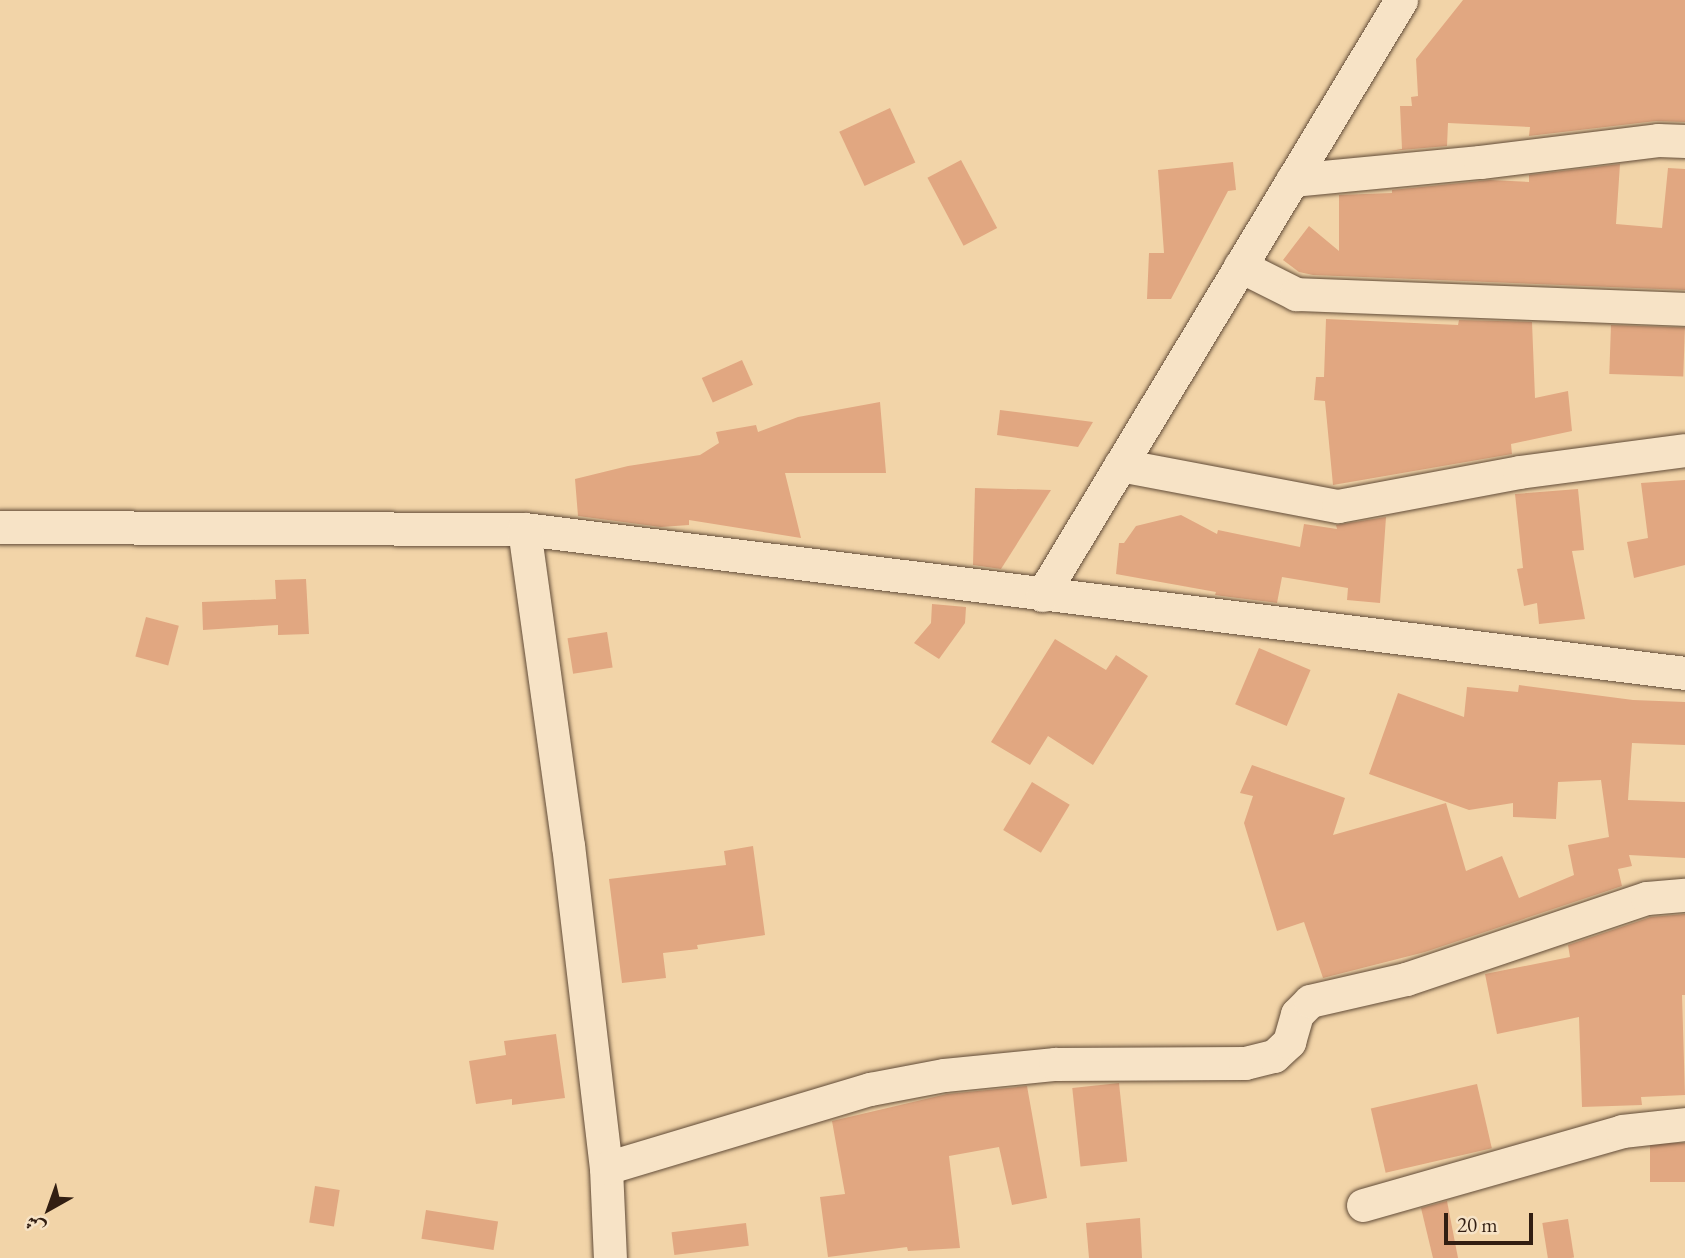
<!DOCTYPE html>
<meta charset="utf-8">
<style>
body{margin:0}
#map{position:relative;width:1685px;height:1258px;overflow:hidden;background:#f2d4a8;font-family:"EB Garamond",Amiri,serif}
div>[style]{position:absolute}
.building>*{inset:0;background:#e1a781;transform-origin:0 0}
.roads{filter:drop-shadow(0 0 2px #624c38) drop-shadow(0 0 2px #624c38)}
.minor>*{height:33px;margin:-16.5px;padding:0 16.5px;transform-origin:16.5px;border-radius:16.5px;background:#f7e3c6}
span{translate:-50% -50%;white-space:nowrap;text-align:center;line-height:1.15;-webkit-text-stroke:6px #f7e3c6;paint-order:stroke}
.north{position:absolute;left:14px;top:1174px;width:70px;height:70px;-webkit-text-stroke:5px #f7e3c6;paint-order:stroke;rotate:220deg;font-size:19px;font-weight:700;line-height:28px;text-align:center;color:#321e12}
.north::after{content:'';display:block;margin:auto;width:24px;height:32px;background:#321e12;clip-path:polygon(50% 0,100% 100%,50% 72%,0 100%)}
.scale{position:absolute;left:1444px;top:1213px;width:89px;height:32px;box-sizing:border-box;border:4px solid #321e12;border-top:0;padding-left:9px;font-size:21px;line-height:24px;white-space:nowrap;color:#321e12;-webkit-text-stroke:5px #f7e3c6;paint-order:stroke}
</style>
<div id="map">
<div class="building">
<div style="clip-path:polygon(1463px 0,1685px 0,1685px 122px,1656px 121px,1529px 136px,1530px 127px,1448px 123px,1447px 146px,1390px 151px,1402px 149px,1400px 106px,1412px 106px,1411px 97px,1418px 96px,1416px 59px)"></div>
<div style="left:890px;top:108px;width:60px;height:56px;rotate:65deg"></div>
<div style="left:961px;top:160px;width:77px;height:38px;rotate:62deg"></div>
<div style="clip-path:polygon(1233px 162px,1236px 190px,1228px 191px,1171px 299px,1147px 299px,1149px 253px,1164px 253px,1158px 170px)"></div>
<div style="clip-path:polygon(1620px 164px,1616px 224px,1662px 228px,1668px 168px,1685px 169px,1685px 290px,1313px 275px,1299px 272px,1283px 260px,1309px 226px,1339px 251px,1339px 195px,1392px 193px,1392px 190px,1490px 180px,1529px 182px,1529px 175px)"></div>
<div style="clip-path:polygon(1326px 319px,1458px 325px,1459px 320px,1532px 322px,1535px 398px,1568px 391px,1572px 431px,1511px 444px,1512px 454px,1333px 485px,1325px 401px,1314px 400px,1316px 377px,1324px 377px)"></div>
<div style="left:1611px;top:325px;width:74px;height:49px;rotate:2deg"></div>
<div style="left:742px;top:360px;width:27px;height:44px;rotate:66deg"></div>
<div style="clip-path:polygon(880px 402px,886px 473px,785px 473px,801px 538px,689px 520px,689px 525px,661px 527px,578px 516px,575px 479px,628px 466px,700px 455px,719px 443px,716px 432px,756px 425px,758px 432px,798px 417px)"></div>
<div style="clip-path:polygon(1000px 410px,1093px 422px,1078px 447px,997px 435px)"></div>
<div style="clip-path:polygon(1685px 480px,1685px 565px,1634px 578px,1627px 542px,1648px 538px,1641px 483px)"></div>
<div style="clip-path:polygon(975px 488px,1051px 490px,1001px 569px,973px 565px)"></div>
<div style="clip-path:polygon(1578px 489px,1584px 550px,1572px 551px,1585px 619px,1539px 624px,1537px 603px,1524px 606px,1517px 569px,1523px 568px,1515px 494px)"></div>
<div style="clip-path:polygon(1181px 515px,1217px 534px,1218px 530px,1300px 547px,1304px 524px,1337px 529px,1336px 525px,1386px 517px,1380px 603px,1347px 600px,1348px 588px,1282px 577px,1277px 603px,1222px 596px,1215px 595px,1216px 592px,1116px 574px,1119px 543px,1124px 543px,1136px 526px)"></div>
<div style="clip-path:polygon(306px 579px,309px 634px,278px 635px,278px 625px,203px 630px,202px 602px,276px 599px,275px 580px)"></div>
<div style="clip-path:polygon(932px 604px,966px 607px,965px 623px,939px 659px,914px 643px,931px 623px)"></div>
<div style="left:146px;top:617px;width:34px;height:41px;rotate:15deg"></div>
<div style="left:607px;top:632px;width:36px;height:40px;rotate:81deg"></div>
<div style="clip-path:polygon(1055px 639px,1106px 670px,1116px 655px,1148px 676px,1093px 765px,1048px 736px,1030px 765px,991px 742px)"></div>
<div style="left:1259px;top:648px;width:56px;height:61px;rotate:23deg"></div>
<div style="clip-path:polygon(1519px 685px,1633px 700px,1685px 702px,1685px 745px,1632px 743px,1628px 800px,1685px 802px,1685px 858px,1629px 855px,1632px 866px,1618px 869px,1622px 886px,1425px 952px,1323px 978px,1304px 922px,1277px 931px,1244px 823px,1253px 796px,1240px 793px,1252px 765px,1345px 798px,1333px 835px,1446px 803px,1466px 871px,1502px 856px,1519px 898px,1574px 875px,1568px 845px,1609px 837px,1601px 780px,1558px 782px,1556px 819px,1513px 817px,1513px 803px,1469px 810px,1369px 774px,1398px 693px,1464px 717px,1467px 687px,1518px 692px)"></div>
<div style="left:1032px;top:782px;width:44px;height:56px;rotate:31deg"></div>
<div style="clip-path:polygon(753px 846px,765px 935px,697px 945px,698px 949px,663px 953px,666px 978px,622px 983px,609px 879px,726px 865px,724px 851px)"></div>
<div style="clip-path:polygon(1685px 914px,1685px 995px,1682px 995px,1685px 1095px,1641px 1097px,1642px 1105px,1582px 1107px,1579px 1017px,1497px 1034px,1485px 974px,1570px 957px,1568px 945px,1651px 917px)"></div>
<div style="clip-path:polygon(556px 1034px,565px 1098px,512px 1105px,512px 1099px,476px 1104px,469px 1061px,506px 1055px,504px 1041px)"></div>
<div style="left:1119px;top:1083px;width:79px;height:47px;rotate:84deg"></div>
<div style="left:1477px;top:1084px;width:66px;height:109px;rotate:77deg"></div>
<div style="clip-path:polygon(1027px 1086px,1047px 1198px,1012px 1205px,999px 1147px,949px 1156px,960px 1248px,908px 1251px,907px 1247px,828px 1257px,820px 1197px,845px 1194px,832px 1121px,947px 1094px)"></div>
<div style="left:1685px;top:1143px;width:39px;height:35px;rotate:90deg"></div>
<div style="left:315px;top:1186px;width:25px;height:37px;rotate:9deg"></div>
<div style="clip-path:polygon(1447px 1201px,1458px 1258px,1433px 1258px,1421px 1208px)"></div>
<div style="left:426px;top:1210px;width:73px;height:29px;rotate:9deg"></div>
<div style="clip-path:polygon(1140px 1218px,1142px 1258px,1089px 1258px,1086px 1223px)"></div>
<div style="left:1568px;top:1219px;width:39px;height:26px;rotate:81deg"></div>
<div style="left:746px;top:1223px;width:23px;height:75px;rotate:83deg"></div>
</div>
<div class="roads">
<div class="minor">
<div style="left:1292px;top:180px;width:189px;rotate:-5.5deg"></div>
<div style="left:1480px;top:162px;width:179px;rotate:-7deg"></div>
<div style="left:1658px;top:140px;width:27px;rotate:2deg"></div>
<div style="left:1240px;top:266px;width:63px;rotate:26.6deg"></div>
<div style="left:1296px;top:294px;width:389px;rotate:2.2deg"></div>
<div style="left:1120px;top:465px;width:222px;rotate:10.7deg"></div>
<div style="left:1338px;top:506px;width:184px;rotate:-10.6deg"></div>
<div style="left:1519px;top:472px;width:167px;rotate:-7.5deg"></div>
<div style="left:0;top:527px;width:524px;rotate:0.22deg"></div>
<div style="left:524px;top:529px;width:1170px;rotate:7.07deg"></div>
<div style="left:524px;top:529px;width:319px;rotate:82.1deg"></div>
<div style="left:568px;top:845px;width:325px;rotate:83.3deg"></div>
<div style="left:606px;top:1168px;width:90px;rotate:87.5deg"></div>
<div style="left:1042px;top:595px;width:695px;rotate:-58.89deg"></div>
<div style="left:606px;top:1168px;width:276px;rotate:-16.7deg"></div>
<div style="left:870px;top:1089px;width:75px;rotate:-10.7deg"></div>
<div style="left:944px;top:1075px;width:112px;rotate:-5.7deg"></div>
<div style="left:1055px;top:1064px;width:190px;rotate:-0.3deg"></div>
<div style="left:1245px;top:1063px;width:30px;rotate:-14deg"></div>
<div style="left:1274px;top:1056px;width:21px;rotate:-43deg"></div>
<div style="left:1289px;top:1042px;width:29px;rotate:-74deg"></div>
<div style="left:1297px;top:1014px;width:18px;rotate:-45deg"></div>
<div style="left:1310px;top:1001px;width:98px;rotate:-12.9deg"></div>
<div style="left:1406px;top:979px;width:254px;rotate:-18.6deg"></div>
<div style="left:1647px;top:898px;width:38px;rotate:-5deg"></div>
<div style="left:1363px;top:1205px;width:269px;rotate:-15.9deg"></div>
<div style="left:1622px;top:1131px;width:63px;rotate:-6.3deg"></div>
</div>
</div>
<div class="north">ش</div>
<div class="scale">20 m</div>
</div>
